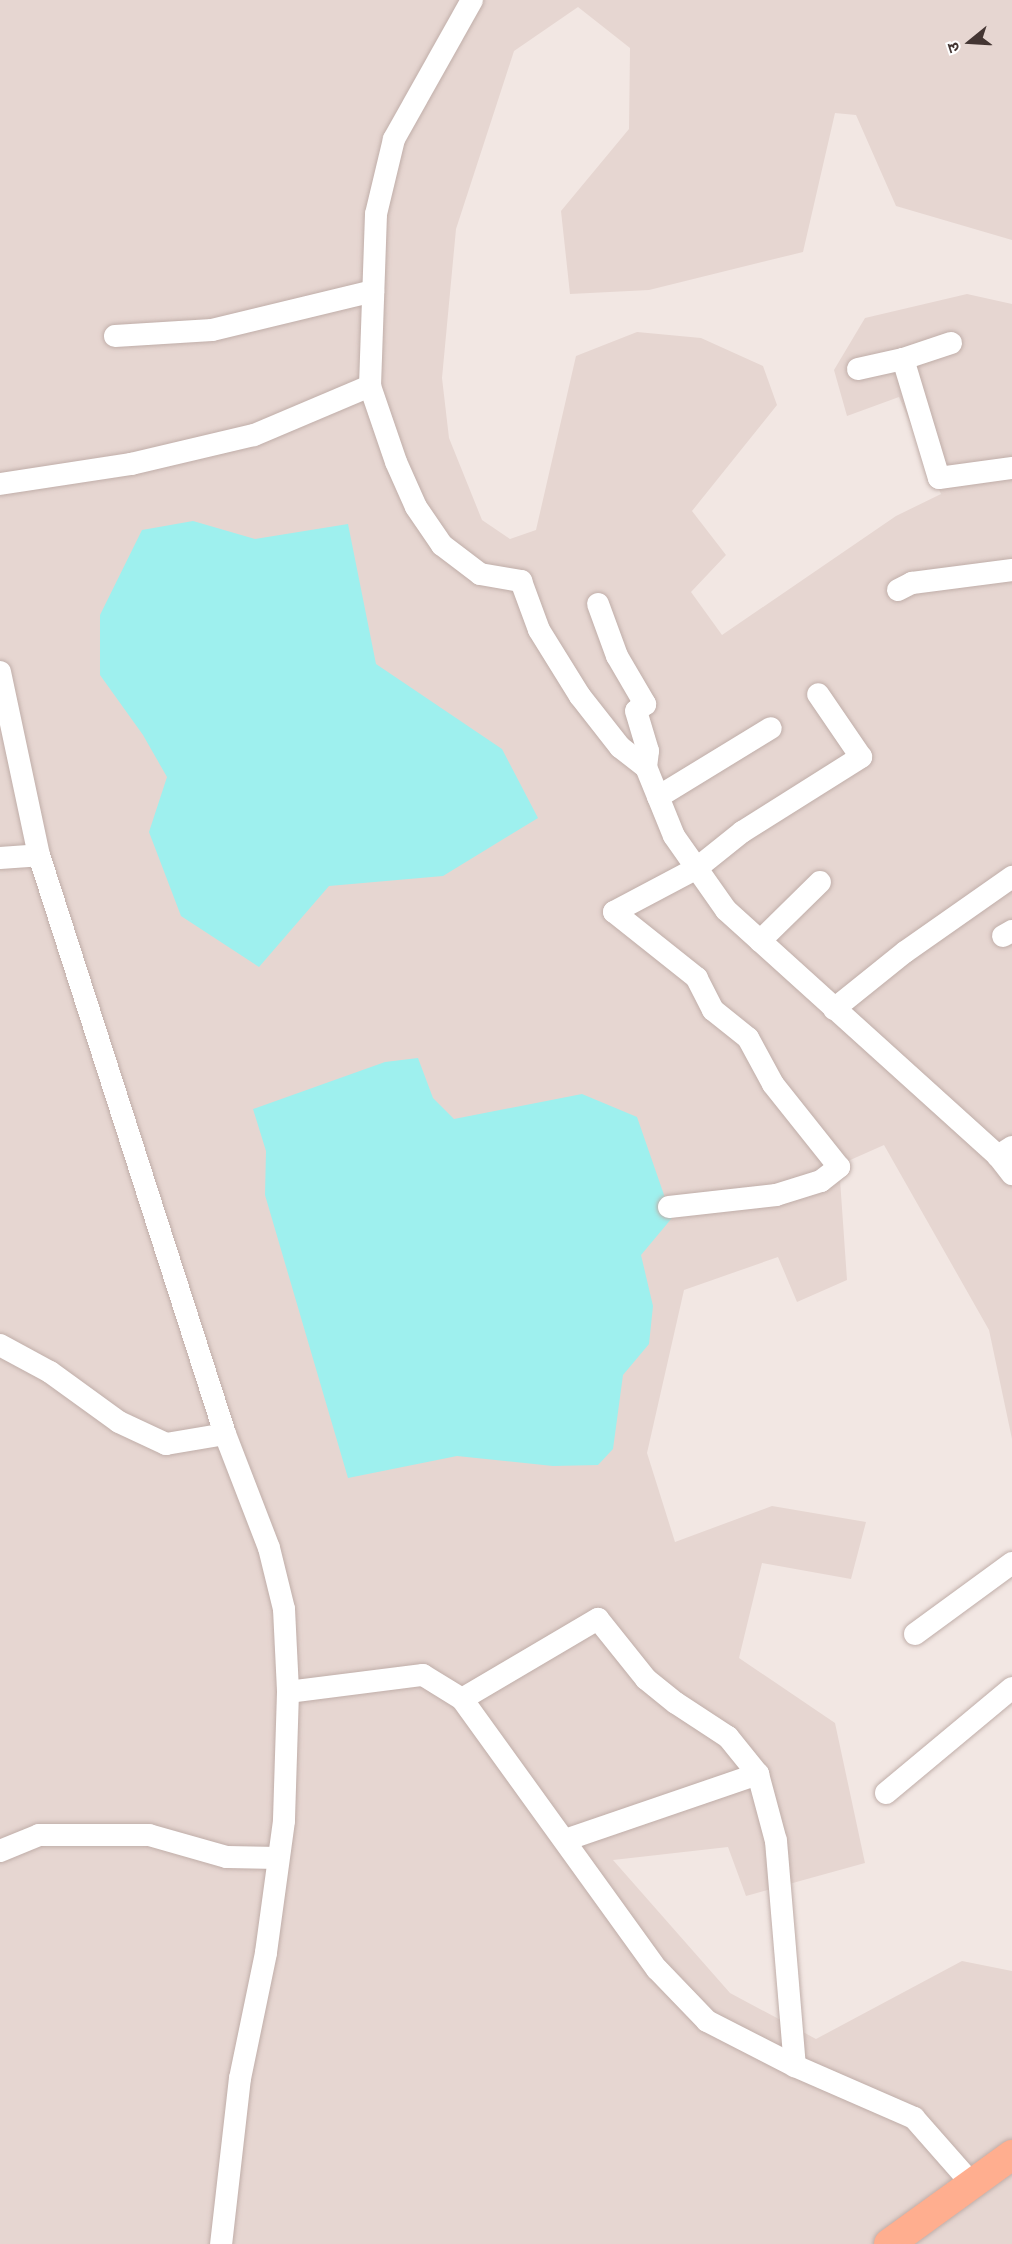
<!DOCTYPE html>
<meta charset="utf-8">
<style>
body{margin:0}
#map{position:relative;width:1012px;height:2244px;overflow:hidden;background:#f2e7e3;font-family:Commissioner,"Noto Sans Devanagari",sans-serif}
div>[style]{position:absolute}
.residential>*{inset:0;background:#e6d6d1}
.water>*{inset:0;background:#9ef0ee}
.roads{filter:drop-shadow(0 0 2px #c0aea9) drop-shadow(0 0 2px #c0aea9)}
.minor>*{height:22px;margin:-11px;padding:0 11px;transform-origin:11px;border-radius:11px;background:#fff}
.major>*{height:30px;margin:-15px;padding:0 15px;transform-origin:15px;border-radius:15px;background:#ffae8f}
span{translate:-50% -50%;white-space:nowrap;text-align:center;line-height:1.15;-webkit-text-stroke:5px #fff;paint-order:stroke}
.north{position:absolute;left:940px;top:12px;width:60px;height:60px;-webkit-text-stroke:4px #fff;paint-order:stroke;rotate:252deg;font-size:16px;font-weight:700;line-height:24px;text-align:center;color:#443633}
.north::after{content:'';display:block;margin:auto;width:21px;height:27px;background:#443633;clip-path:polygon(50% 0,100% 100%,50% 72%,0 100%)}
</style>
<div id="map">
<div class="residential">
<div style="clip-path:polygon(0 0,1012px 0,1012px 240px,896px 206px,856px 115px,835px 113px,803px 252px,649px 290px,570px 294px,561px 211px,629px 129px,630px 48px,578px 7px,514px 51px,456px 229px,442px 378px,449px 438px,482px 520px,510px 539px,536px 530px,576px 356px,637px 332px,701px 338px,763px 366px,777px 405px,692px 511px,726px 555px,691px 592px,722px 635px,896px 516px,941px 494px,899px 397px,847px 416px,834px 370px,865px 318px,967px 294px,1012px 304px,1012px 1439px,989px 1330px,884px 1145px,839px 1165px,847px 1280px,797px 1302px,778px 1257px,684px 1290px,647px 1453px,675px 1542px,772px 1506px,866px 1522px,851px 1579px,762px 1563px,739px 1658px,835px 1723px,865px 1863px,746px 1896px,728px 1847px,613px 1860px,730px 1993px,816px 2039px,962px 1961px,1012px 1971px,1012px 2244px,0 2244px)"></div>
</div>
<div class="water">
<div style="clip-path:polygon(193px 521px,255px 539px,348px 524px,376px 664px,502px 749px,538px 818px,443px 876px,329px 886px,259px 967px,181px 916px,149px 832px,167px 777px,143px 735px,100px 675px,100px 615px,142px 530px)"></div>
<div style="clip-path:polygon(418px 1058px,433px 1098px,454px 1119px,582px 1094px,637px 1117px,672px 1218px,641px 1255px,653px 1306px,649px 1344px,623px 1375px,613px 1449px,598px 1465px,553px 1466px,457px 1456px,348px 1478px,265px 1195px,266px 1151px,253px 1109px,385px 1062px)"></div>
</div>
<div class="roads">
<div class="minor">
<div style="left:115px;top:336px;width:97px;rotate:-3.5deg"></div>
<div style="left:212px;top:330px;width:166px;rotate:-13.6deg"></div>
<div style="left:951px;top:343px;width:51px;rotate:161.6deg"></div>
<div style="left:903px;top:359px;width:124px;rotate:73.2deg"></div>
<div style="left:939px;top:478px;width:74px;rotate:-7.8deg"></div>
<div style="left:858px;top:369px;width:46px;rotate:-12.5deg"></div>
<div style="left:370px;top:386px;width:80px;rotate:71.1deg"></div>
<div style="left:396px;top:462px;width:49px;rotate:66deg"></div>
<div style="left:416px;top:507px;width:46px;rotate:55.6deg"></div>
<div style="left:442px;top:545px;width:48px;rotate:37.3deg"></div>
<div style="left:480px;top:574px;width:42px;rotate:9.7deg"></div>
<div style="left:521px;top:581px;width:52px;rotate:69.8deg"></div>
<div style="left:539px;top:630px;width:78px;rotate:58.2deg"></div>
<div style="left:580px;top:696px;width:65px;rotate:51.9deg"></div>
<div style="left:620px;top:747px;width:33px;rotate:38deg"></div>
<div style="left:646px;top:767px;width:74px;rotate:67.9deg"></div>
<div style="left:674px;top:836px;width:90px;rotate:54.9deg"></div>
<div style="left:726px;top:910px;width:367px;rotate:42.1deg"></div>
<div style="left:0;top:484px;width:133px;rotate:-8.7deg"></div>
<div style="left:131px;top:464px;width:126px;rotate:-13.3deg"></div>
<div style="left:254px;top:435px;width:126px;rotate:-22.9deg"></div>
<div style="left:370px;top:386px;width:172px;rotate:-88deg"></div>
<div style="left:376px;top:214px;width:77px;rotate:-76.5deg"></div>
<div style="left:394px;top:139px;width:159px;rotate:-60.7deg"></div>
<div style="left:898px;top:590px;width:16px;rotate:-27deg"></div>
<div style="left:912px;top:583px;width:101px;rotate:-7.4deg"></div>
<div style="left:598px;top:604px;width:55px;rotate:69.9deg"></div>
<div style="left:617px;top:656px;width:56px;rotate:59.7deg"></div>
<div style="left:645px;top:704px;width:11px;rotate:142deg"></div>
<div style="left:636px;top:711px;width:42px;rotate:73.3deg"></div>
<div style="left:648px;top:751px;width:16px;rotate:97deg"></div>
<div style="left:0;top:672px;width:187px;rotate:78deg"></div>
<div style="left:658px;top:797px;width:132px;rotate:-31.4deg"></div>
<div style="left:0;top:858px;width:39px;rotate:-4deg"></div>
<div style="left:39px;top:855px;width:608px;rotate:72.19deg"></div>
<div style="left:225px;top:1434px;width:122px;rotate:68.9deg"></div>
<div style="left:269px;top:1548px;width:63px;rotate:76.2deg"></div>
<div style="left:284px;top:1609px;width:83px;rotate:87.2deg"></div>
<div style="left:288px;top:1692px;width:129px;rotate:91.8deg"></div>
<div style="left:284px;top:1821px;width:133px;rotate:97.8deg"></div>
<div style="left:266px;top:1953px;width:128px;rotate:101.7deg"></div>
<div style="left:240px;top:2078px;width:167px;rotate:96.5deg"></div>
<div style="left:1003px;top:936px;width:10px;rotate:-29deg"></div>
<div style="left:760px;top:941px;width:84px;rotate:-44.5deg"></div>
<div style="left:834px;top:1009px;width:91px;rotate:-38.8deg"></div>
<div style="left:905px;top:952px;width:131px;rotate:-35deg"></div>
<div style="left:1012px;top:1147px;width:17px;rotate:147deg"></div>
<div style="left:998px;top:1156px;width:23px;rotate:52deg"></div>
<div style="left:669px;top:1207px;width:108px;rotate:-6.4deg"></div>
<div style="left:776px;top:1195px;width:47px;rotate:-17.3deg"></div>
<div style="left:821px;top:1181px;width:23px;rotate:-38deg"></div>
<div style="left:839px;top:1167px;width:106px;rotate:-128.5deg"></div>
<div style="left:773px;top:1084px;width:52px;rotate:-118.5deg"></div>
<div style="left:748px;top:1038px;width:45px;rotate:-141.3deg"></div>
<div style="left:713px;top:1010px;width:36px;rotate:-117deg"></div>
<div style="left:697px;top:978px;width:106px;rotate:-141.5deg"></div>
<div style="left:614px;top:912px;width:94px;rotate:-27.9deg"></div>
<div style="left:697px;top:868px;width:58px;rotate:-38.7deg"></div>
<div style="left:742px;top:832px;width:141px;rotate:-32.2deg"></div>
<div style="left:861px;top:757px;width:76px;rotate:-124.3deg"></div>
<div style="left:0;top:1345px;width:57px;rotate:28.4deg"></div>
<div style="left:50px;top:1372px;width:85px;rotate:35.9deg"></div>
<div style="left:119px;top:1422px;width:52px;rotate:25.1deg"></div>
<div style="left:166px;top:1444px;width:60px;rotate:-9.6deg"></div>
<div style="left:915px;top:1634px;width:120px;rotate:-36.2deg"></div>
<div style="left:288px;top:1692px;width:136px;rotate:-7.2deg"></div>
<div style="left:423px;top:1675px;width:46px;rotate:31.6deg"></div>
<div style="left:462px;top:1699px;width:333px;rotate:54.2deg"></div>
<div style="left:657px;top:1969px;width:72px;rotate:46.1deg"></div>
<div style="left:707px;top:2021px;width:99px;rotate:27.1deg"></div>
<div style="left:795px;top:2066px;width:130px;rotate:23.6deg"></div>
<div style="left:914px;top:2118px;width:88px;rotate:48.7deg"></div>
<div style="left:462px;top:1699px;width:158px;rotate:-30.5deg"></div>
<div style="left:598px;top:1619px;width:77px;rotate:51.3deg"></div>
<div style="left:646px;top:1679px;width:38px;rotate:39deg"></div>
<div style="left:676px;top:1703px;width:62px;rotate:33.2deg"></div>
<div style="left:728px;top:1737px;width:48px;rotate:51deg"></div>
<div style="left:758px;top:1774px;width:69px;rotate:75deg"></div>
<div style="left:776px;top:1841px;width:226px;rotate:85.2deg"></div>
<div style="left:886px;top:1793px;width:164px;rotate:-39.8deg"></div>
<div style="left:565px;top:1840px;width:204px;rotate:-18.9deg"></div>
<div style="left:0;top:1851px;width:42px;rotate:-22.3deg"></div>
<div style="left:39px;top:1835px;width:110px"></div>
<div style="left:149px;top:1835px;width:81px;rotate:15.8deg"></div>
<div style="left:227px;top:1857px;width:51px;rotate:1.1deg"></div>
</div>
<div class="major">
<div style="left:889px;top:2244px;width:152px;rotate:-35.9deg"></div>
</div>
</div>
<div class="north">उ</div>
</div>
